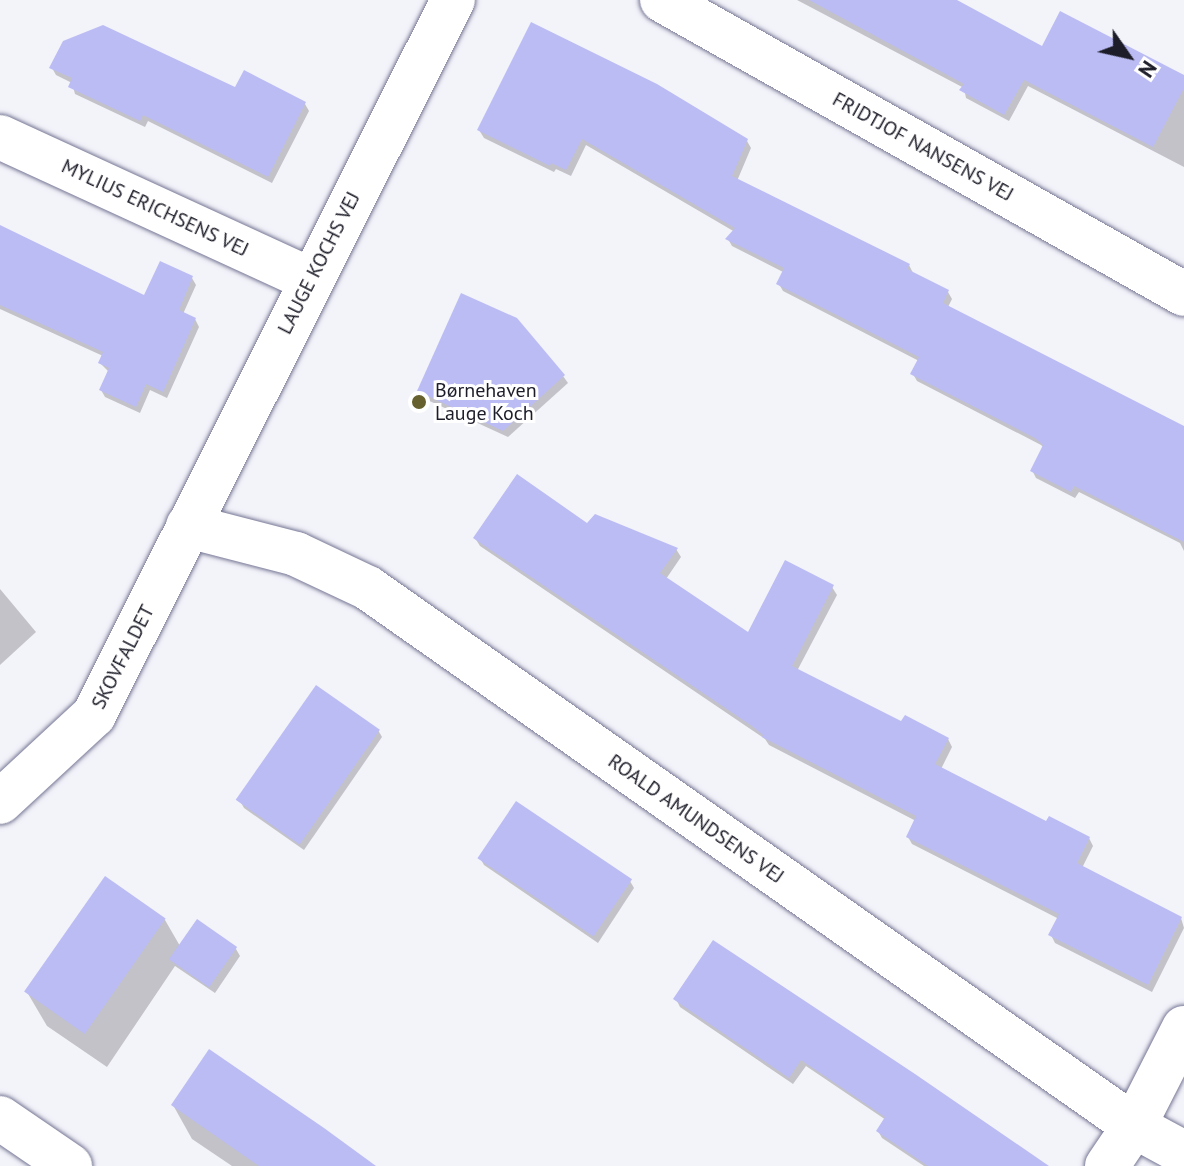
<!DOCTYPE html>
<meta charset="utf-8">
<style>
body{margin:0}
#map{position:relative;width:1184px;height:1166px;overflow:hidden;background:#f3f3fa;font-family:"PT Sans",sans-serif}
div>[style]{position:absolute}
.shadow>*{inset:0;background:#0003}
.building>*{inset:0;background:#bbbcf4;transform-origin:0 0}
.roads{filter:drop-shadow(0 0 2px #757694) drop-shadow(0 0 2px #757694)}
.street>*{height:44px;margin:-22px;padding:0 22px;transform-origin:22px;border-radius:22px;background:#fff}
.dots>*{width:22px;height:22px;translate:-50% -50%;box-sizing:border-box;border:4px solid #fff;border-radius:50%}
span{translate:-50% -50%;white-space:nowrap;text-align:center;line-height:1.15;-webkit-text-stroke:6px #fff;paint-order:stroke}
.street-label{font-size:20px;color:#1d1d29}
.poi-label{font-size:20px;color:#1d1d29}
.left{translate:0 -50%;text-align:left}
.north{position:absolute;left:1088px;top:16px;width:80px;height:80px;-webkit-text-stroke:6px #fff;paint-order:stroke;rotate:124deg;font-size:22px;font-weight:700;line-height:32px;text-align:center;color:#1d1d29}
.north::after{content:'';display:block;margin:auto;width:28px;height:36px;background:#1d1d29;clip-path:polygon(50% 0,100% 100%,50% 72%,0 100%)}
</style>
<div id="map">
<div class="shadow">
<div style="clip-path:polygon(797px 0,953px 0,1042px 49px,1184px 77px,1184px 167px,1028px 86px,1009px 121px,966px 98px,964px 88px)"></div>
<div style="clip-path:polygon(52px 68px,236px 90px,305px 104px,309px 111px,272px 183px,148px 121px,145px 127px,75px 94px,72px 83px,56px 75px)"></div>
<div style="clip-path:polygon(479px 130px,747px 141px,751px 148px,737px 181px,909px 265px,913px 273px,948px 292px,952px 299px,948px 307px,1184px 428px,1184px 551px,1180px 543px,1079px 492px,1075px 498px,1036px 478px,1032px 470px,1044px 448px,1041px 445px,917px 381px,913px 374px,919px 361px,783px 291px,779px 284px,785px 273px,732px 246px,728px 239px,735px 232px,586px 145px,571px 176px,556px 169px,554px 172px,484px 138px)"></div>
<div style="clip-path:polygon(0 228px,145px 297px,192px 278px,196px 285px,183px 314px,195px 319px,199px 327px,167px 398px,150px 390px,140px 413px,105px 397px,101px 390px,109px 372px,100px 363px,103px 356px,0 309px)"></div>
<div style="clip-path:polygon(563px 376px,568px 383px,508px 437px,423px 398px,419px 391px)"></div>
<div style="clip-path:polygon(588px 526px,676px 549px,681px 557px,666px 579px,749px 635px,832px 587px,837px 595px,797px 671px,902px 724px,948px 739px,952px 747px,941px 769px,1047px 824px,1089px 838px,1093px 846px,1082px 868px,1181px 918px,1184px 928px,1152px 992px,1055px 943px,1051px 935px,1059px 919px,912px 844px,908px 837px,916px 821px,769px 745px,765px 739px,480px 546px,475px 538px)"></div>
<div style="clip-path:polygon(0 589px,36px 632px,0 665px)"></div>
<div style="clip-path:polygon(378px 730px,382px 737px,304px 850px,244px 808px,240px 801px)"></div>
<div style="clip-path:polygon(480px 858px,630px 881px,634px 888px,598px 943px,484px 865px)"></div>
<div style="clip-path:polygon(106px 879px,165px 920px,180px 946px,197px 922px,236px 949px,240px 956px,215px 993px,175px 966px,107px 1067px,47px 1026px,27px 992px)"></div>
<div style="clip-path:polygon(676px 999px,1038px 1166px,924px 1166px,882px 1138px,878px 1131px,886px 1120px,806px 1066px,793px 1084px,680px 1007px)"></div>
<div style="clip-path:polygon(173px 1105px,375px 1166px,232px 1166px,192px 1139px)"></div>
</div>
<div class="building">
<div style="clip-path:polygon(809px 0,957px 0,1042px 46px,1060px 11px,1184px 75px,1184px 88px,1153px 147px,1024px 80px,1004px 115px,959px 90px,964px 84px)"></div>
<div style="clip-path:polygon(531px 22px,657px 84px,748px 139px,732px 176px,910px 264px,907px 269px,949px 290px,943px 303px,1184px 426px,1184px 542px,1074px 486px,1071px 492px,1030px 471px,1043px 445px,1035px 438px,910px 374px,919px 357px,776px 284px,784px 268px,725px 239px,735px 228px,582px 139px,566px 170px,551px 163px,550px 166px,477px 130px)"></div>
<div style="clip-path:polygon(103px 25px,235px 87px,244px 70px,306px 102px,268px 177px,143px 115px,140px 121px,68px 87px,72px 78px,49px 68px,63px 41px)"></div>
<div style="clip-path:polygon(0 225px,144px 295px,160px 261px,193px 276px,179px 310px,196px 318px,163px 392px,146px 384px,136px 407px,99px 390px,109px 368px,98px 363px,103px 352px,0 305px)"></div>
<div style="clip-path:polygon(461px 293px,517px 318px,565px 375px,503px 431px,417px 391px)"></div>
<div style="clip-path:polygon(517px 474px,587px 523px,595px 514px,678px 548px,660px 573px,748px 632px,785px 560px,834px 585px,792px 666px,901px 721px,905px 715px,949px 738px,935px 764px,1046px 821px,1049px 816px,1090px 837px,1077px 863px,1182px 917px,1148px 985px,1048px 935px,1059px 914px,906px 837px,916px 816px,762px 737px,763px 735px,752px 726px,473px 538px)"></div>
<div style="left:316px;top:685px;width:78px;height:140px;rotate:35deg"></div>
<div style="left:516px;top:801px;width:140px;height:69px;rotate:34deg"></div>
<div style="left:105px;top:876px;width:74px;height:141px;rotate:35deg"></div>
<div style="left:197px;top:919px;width:49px;height:49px;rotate:35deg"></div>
<div style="clip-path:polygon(713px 940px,915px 1074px,1049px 1166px,928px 1166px,876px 1131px,885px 1117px,801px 1060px,789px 1078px,673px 999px)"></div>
<div style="clip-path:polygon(209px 1049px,324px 1128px,376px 1166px,259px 1166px,171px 1105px)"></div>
</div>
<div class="roads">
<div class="street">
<div style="left:662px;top:0;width:599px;rotate:29.39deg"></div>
<div style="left:0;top:137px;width:342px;rotate:24.7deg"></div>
<div style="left:188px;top:526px;width:112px;rotate:14.5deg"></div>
<div style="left:296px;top:554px;width:80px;rotate:25.3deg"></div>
<div style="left:368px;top:588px;width:936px;rotate:35.08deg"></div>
<div style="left:1134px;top:1126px;width:57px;rotate:28.4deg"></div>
<div style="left:0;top:802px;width:128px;rotate:-42.8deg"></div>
<div style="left:94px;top:715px;width:800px;rotate:-63.34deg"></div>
<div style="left:0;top:1118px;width:85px;rotate:34.4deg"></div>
<div style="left:1107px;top:1166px;width:48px;rotate:-56deg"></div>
<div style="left:1134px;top:1126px;width:110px;rotate:-63deg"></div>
</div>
</div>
<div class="dots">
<div style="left:419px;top:402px;background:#65602d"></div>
</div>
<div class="street-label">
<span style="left:923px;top:147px;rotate:29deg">FRIDTJOF NANSENS VEJ</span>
<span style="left:155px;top:208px;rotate:25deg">MYLIUS ERICHSENS VEJ</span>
<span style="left:319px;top:263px;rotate:-63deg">LAUGE KOCHS VEJ</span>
<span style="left:123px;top:657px;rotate:-63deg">SKOVFALDET</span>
<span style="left:696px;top:819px;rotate:35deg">ROALD AMUNDSENS VEJ</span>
</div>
<div class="poi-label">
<span class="left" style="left:435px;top:402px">Børnehaven<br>Lauge Koch</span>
</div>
<div class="north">N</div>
</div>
